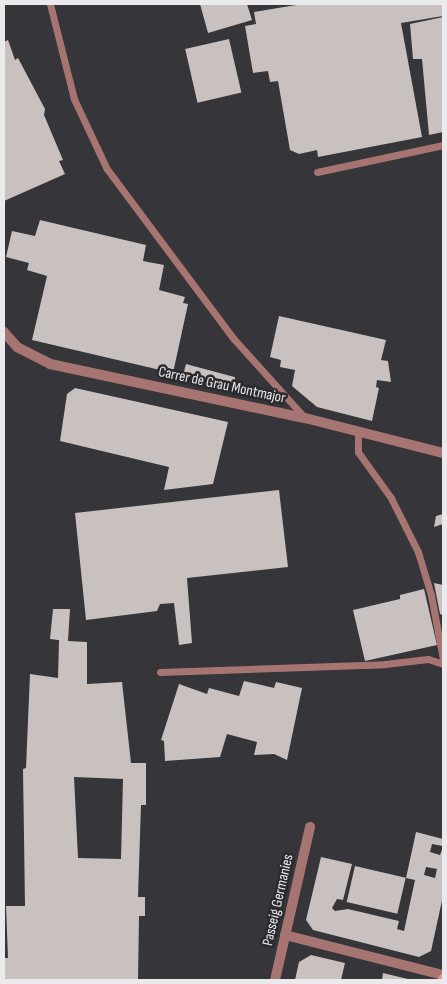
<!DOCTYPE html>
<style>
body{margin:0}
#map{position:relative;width:447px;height:984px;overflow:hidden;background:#35353a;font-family:"Sofia Sans Condensed",sans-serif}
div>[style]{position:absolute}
.building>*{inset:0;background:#c8c1bf;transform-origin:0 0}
.lane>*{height:7px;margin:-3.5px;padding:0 3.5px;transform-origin:3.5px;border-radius:3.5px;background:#a77571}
.street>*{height:10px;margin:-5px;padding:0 5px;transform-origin:5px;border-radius:5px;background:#a77571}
.secondary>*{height:10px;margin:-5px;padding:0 5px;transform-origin:5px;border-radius:5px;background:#e69792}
span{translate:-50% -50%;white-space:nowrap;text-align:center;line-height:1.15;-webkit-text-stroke:5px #2b2b2f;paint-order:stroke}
.street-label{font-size:15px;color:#eaeaed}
.frame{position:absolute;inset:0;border:5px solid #eaeaed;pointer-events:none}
</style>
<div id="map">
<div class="building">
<div style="clip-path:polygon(200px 4px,247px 4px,252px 20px,208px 33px)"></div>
<div style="clip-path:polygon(302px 4px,443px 4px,443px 16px,401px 23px,422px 137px,318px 157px,317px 150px,299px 154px,290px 150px,278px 81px,270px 82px,268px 71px,253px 73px,245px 26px,256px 24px,254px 12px)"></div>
<div style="clip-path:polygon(443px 17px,443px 132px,429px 135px,422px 59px,413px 59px,410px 24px)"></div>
<div style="left:229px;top:39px;width:55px;height:45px;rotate:77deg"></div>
<div style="clip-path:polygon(8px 40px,15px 60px,18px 58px,45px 109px,44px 115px,63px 160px,59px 161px,65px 174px,4px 201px,4px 42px)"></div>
<div style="clip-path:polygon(40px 220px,146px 245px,143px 261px,164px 265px,159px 290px,185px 297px,183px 303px,188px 304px,173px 373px,32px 340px,47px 276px,27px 270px,29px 263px,6px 257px,12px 231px,35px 236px)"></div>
<div style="clip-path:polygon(279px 316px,386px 340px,381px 360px,388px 361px,391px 382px,377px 380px,376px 387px,379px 388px,372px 421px,317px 407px,292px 386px,295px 370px,280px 367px,281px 360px,270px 357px)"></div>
<div style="left:186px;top:364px;width:51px;height:11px;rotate:15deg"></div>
<div style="clip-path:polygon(75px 388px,228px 422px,213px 484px,164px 490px,169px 467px,60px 441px,67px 394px)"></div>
<div style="clip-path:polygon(279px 490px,288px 567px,187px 578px,192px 643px,179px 645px,174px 603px,160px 604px,157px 611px,86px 620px,75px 513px)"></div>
<div style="clip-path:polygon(443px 514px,443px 524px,434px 527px,436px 516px)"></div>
<div style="clip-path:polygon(434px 583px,443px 585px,443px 615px,440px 614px)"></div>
<div style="clip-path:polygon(424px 589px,437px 645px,365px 661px,353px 610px,400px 599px,400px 595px)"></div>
<div style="clip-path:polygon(evenodd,53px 609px,70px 609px,68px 641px,87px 642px,87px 684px,122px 682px,131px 763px,146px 763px,146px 805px,141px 805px,138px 897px,145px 897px,145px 916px,139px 916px,138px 980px,4px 980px,4px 958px,8px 958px,6px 906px,25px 906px,23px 769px,26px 768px,30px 674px,58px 678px,59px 640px,50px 639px,53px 609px,74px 777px,123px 779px,121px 859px,78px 858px,74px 777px)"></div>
<div style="clip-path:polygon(244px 681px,274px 688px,276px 682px,302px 688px,287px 760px,274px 754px,254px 755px,257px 742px,227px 734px,220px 757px,165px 761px,164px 741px,161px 740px,179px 684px,207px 694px,209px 688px,239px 696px)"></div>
<div style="clip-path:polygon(evenodd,416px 832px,443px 839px,443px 846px,432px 844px,430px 852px,440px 855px,443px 847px,443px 896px,431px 951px,419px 957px,313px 930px,306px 920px,321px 857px,352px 864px,343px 900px,337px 899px,332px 908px,335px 911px,348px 909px,399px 921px,397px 929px,404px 931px,415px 880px,406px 878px,416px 832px,426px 867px,437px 869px,435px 878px,424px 875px,426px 867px)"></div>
<div style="left:355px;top:866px;width:52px;height:37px;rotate:13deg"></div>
<div style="clip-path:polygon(311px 955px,345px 963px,341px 980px,295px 980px,299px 962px)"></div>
<div style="clip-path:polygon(383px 973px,412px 980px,382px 980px)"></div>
</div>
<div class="lane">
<div style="left:50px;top:4px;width:98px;rotate:75.8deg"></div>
<div style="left:74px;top:99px;width:77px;rotate:64.8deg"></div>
<div style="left:107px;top:169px;width:211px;rotate:53.3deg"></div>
<div style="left:233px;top:338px;width:108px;rotate:48deg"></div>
<div style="left:317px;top:172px;width:129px;rotate:-12.1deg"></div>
<div style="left:358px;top:431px;width:21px;rotate:90deg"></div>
<div style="left:358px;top:452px;width:57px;rotate:54.3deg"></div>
<div style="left:391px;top:498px;width:60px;rotate:63.4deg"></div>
<div style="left:418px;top:552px;width:45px;rotate:73.2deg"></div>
<div style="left:431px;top:595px;width:65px;rotate:79.4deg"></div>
<div style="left:160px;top:672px;width:225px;rotate:-2deg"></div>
<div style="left:385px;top:664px;width:43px;rotate:-6.6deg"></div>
<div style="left:428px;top:659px;width:16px;rotate:18deg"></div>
</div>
<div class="street">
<div style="left:4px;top:332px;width:20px;rotate:49deg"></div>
<div style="left:17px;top:347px;width:37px;rotate:27deg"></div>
<div style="left:50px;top:364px;width:261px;rotate:12deg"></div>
<div style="left:305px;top:418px;width:142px;rotate:14.2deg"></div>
<div style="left:285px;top:935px;width:163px;rotate:14.2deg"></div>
<div style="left:275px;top:980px;width:157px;rotate:-77.1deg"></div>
</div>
<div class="secondary">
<div style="left:443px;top:980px;width:1px;rotate:-90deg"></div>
</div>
<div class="street-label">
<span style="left:222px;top:385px;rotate:12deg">Carrer de Grau Montmajor</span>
<span style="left:278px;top:900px;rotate:-77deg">Passeig Germanies</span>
</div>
<div class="frame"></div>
</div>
